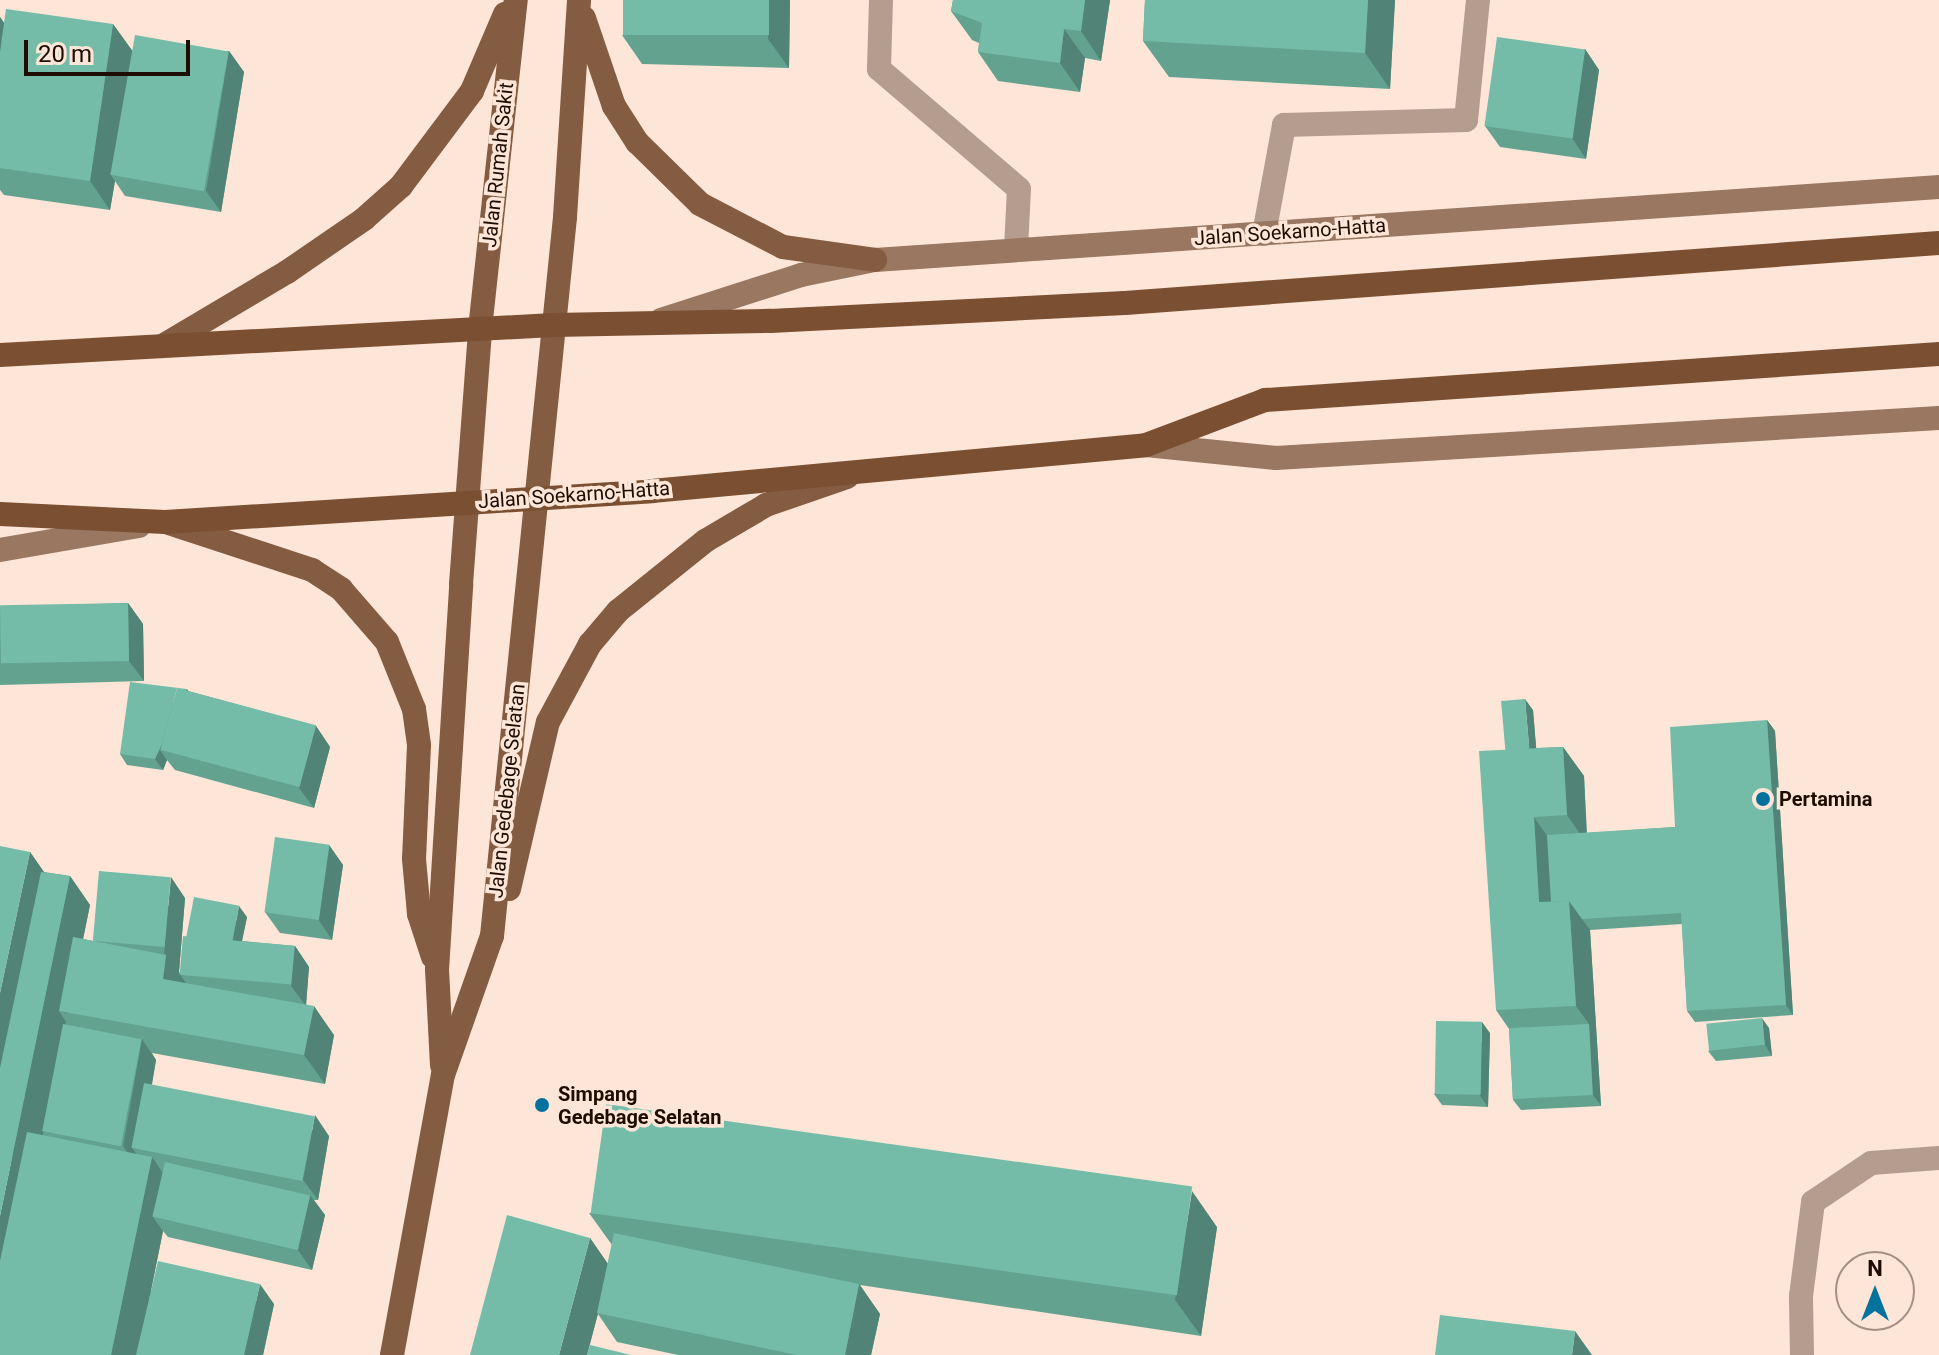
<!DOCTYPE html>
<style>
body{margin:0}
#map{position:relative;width:1939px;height:1355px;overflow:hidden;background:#fde6d8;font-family:Roboto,sans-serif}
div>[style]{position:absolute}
.service>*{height:24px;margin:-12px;padding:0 12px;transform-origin:12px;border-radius:12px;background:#b49d8e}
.secondary>*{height:24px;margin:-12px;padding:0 12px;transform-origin:12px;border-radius:12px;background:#997761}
.primary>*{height:24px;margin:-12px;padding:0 12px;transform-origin:12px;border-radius:12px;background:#845c41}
.trunk>*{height:24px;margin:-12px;padding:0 12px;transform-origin:12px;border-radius:12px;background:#7b5032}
.wall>*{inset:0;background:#64a290}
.shaded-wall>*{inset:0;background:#518476}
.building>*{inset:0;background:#74bca8;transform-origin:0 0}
.dots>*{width:22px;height:22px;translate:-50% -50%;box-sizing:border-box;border:4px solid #fde6d8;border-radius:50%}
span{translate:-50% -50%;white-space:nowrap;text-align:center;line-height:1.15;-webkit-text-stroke:7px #fde6d8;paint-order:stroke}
.street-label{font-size:20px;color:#1e0c02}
.poi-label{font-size:20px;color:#1e0c02;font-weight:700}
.left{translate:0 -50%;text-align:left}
.north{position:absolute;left:1835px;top:1251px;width:80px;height:80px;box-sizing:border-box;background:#fde6d8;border:2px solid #a48f82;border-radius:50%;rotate:0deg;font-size:22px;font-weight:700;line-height:32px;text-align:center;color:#1e0c02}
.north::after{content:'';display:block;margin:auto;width:28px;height:36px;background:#05729e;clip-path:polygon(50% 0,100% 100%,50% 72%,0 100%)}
.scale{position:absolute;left:24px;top:40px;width:166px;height:36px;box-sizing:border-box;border:4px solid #1e0c02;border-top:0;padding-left:10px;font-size:24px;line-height:28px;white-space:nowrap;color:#1e0c02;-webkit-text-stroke:6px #fde6d8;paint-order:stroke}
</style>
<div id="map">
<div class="service">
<div style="left:881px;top:0;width:69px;rotate:91.7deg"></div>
<div style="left:879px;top:69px;width:184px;rotate:40.6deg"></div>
<div style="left:1019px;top:189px;width:60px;rotate:92.9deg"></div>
<div style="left:1264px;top:234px;width:111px;rotate:-79.6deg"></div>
<div style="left:1284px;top:125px;width:182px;rotate:-1.6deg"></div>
<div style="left:1466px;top:120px;width:121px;rotate:-84.3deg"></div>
<div style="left:1802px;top:1355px;width:59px;rotate:-91deg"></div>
<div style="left:1801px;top:1296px;width:95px;rotate:-82.7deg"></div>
<div style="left:1813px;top:1202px;width:70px;rotate:-33.9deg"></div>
<div style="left:1871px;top:1163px;width:68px;rotate:-4.2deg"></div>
</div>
<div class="secondary">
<div style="left:661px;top:320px;width:147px;rotate:-17.8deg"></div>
<div style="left:801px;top:275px;width:76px;rotate:-11.5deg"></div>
<div style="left:875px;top:260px;width:1067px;rotate:-3.92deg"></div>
<div style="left:1146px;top:445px;width:131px;rotate:5.7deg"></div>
<div style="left:1276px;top:458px;width:664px;rotate:-3.45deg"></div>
<div style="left:0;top:550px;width:141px;rotate:-9.8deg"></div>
</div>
<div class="primary">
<div style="left:584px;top:18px;width:93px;rotate:71.2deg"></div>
<div style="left:614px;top:106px;width:43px;rotate:57.4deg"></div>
<div style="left:637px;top:142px;width:88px;rotate:44.5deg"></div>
<div style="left:700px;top:204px;width:93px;rotate:27.4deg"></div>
<div style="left:783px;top:247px;width:93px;rotate:8deg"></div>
<div style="left:164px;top:345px;width:143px;rotate:-30.7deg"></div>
<div style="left:287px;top:272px;width:93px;rotate:-34.5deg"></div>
<div style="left:364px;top:219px;width:50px;rotate:-41.7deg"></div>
<div style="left:401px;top:186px;width:119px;rotate:-53.2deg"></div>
<div style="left:472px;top:91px;width:84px;rotate:-66.8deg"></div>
<div style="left:169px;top:523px;width:151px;rotate:18.2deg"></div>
<div style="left:312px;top:570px;width:35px;rotate:33deg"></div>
<div style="left:341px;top:589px;width:70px;rotate:49deg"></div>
<div style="left:387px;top:642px;width:72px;rotate:68.1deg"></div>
<div style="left:414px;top:709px;width:36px;rotate:82deg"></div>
<div style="left:419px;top:745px;width:114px;rotate:92.5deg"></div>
<div style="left:414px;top:859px;width:55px;rotate:84.8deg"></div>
<div style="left:419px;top:914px;width:45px;rotate:72deg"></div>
<div style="left:509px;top:889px;width:171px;rotate:-76.9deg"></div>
<div style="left:548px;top:722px;width:89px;rotate:-61.7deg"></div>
<div style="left:590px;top:644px;width:43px;rotate:-49.7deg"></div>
<div style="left:618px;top:611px;width:112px;rotate:-38.8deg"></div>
<div style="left:705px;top:541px;width:71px;rotate:-30.5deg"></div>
<div style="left:766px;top:505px;width:86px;rotate:-19.1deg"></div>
<div style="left:442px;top:1065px;width:95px;rotate:-93deg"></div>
<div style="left:437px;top:970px;width:387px;rotate:-86.4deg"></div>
<div style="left:461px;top:584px;width:256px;rotate:-85.7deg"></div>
<div style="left:480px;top:329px;width:331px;rotate:-83.8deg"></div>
<div style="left:392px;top:1355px;width:285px;rotate:-79.7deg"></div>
<div style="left:443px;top:1075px;width:147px;rotate:-70.6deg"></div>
<div style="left:492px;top:936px;width:723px;rotate:-84.2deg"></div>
<div style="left:565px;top:217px;width:217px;rotate:-86.3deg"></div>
</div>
<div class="trunk">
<div style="left:0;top:355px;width:554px;rotate:-3.11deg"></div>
<div style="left:553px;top:325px;width:217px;rotate:-1.1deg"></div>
<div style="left:770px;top:321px;width:355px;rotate:-2.9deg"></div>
<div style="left:1125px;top:303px;width:816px;rotate:-4.22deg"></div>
<div style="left:0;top:514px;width:165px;rotate:2.8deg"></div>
<div style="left:165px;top:522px;width:488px;rotate:-3.6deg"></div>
<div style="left:652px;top:491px;width:496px;rotate:-5.3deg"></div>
<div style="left:1146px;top:445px;width:127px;rotate:-20.7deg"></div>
<div style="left:1265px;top:400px;width:676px;rotate:-3.9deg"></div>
</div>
<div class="wall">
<div style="clip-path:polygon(790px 0,789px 68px,642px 64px,622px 35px)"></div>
<div style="clip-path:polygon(953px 0,1110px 0,1101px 61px,1085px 58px,1080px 92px,998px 81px,978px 52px,979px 43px,972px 40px,951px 11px)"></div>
<div style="clip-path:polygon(1145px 0,1395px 0,1390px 89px,1169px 77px,1143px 41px)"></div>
<div style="clip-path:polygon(0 17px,4px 23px,113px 24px,132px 51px,229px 51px,244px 72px,221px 212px,125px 196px,115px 181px,110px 210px,4px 195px,0 190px)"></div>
<div style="clip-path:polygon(1585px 49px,1599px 70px,1586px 159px,1500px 147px,1485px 126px)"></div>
<div style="clip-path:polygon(128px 603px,143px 624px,144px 681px,0 685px,0 607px)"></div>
<div style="clip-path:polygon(187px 689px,188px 691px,316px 726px,330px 747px,314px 808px,175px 770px,167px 760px,163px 770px,127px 765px,120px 754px)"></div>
<div style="clip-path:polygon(1533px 710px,1536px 748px,1563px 747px,1584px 776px,1587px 833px,1675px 827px,1767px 720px,1775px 731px,1793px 1015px,1695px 1022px,1687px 1011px,1682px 924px,1590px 930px,1601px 1106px,1521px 1110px,1513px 1100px,1509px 1029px,1496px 1010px)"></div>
<div style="clip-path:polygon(329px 845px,343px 865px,332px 940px,280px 933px,265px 912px)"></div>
<div style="clip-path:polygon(30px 852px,44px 872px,70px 876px,90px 905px,83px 939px,93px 941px,185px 898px,179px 972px,180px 974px,187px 936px,247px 917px,242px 941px,295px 946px,309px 967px,306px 1004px,334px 1035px,325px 1084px,152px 1053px,156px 1060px,152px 1085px,329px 1136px,318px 1200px,314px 1200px,325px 1215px,312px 1270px,168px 1237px,163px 1231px,151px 1290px,274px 1304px,263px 1355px,0 1355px)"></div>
<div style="clip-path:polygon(1769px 1028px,1772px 1056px,1716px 1061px,1708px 1051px)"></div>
<div style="clip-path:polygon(1490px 1033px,1488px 1107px,1442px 1105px,1434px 1094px)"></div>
<div style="clip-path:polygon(589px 1213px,1217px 1227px,1201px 1336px,860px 1285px,880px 1314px,871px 1355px,678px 1355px,617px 1342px,598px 1314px,587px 1355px,590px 1238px,608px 1264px,612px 1245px)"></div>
</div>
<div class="shaded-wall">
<div style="clip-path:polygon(769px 0,790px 0,789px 68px,768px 39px)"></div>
<div style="clip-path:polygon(1085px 0,1110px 0,1101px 61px,1081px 31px)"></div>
<div style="clip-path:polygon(1368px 0,1395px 0,1390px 89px,1365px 53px)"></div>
<div style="clip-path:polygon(0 17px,13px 36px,0 168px)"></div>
<div style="clip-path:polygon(113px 24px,134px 53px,111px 175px,115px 181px,110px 210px,90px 181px)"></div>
<div style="clip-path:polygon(1064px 29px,1085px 58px,1080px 92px,1060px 63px)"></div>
<div style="clip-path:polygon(1585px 49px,1599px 70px,1586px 159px,1572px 138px)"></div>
<div style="clip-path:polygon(229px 51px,244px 72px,221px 212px,206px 191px)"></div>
<div style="clip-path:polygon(128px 603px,143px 624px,144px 681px,129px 661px)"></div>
<div style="clip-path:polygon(187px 689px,194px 700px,160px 750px,167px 760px,163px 770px,155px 759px)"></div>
<div style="clip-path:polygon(1525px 699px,1533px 710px,1538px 769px,1530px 758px)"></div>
<div style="clip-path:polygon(1767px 720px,1775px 731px,1793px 1015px,1786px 1005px)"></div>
<div style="clip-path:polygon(316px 726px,330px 747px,314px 808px,299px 788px)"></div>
<div style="clip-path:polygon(1563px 747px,1584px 776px,1587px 844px,1567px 815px)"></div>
<div style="clip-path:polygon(1534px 817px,1554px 846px,1559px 920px,1539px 902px)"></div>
<div style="clip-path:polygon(329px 845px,343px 865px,332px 940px,318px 919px)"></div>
<div style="clip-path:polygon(30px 852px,55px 888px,0 1149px,0 993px)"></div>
<div style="clip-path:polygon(70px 876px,90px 905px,68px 1013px,59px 1011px,66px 1022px,0 1345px,0 1216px)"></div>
<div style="clip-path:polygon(171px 877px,185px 898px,179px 972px,187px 985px,163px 979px,166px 956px,164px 953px)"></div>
<div style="clip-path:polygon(1569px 901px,1590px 930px,1601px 1106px,1593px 1095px,1589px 1024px,1576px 1006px)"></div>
<div style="clip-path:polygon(239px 906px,247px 917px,239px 955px,232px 944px)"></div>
<div style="clip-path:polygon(295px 946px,309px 967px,306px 1006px,291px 986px)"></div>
<div style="clip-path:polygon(314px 1006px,334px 1035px,325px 1084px,304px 1055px)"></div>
<div style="clip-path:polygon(1762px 1018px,1769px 1028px,1772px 1056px,1765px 1045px)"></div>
<div style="clip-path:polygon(1482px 1022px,1490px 1033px,1488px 1107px,1480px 1096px)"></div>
<div style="clip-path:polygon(142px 1039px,156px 1060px,140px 1149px,132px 1148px,139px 1157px,137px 1166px,123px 1146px)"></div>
<div style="clip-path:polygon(315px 1115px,329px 1136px,318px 1200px,303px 1180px)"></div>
<div style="clip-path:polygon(152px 1157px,172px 1187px,153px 1217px,163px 1231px,138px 1355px,111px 1355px)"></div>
<div style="clip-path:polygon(1192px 1191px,1217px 1227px,1201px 1336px,1175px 1300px)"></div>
<div style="clip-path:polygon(310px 1195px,325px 1215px,312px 1270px,298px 1250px)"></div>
<div style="clip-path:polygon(590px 1238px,610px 1267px,587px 1355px,559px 1355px)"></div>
<div style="clip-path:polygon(260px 1284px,274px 1304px,263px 1355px,244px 1355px)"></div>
<div style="clip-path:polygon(859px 1284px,880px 1314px,871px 1355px,845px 1355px)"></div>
<div style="clip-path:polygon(1575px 1331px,1592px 1355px,1572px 1355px)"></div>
</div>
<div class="building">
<div style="left:623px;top:0;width:146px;height:35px"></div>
<div style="clip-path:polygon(953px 0,1085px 0,1081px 31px,1064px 29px,1060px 63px,978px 52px,982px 23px,951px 11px)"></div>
<div style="clip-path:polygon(1145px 0,1368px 0,1365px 53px,1143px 41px)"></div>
<div style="clip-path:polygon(6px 9px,113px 24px,90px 181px,0 168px,0 52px)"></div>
<div style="left:135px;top:35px;width:95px;height:142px;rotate:10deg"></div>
<div style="left:1497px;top:37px;width:89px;height:90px;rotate:8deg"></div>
<div style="left:128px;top:603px;width:58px;height:128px;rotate:89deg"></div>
<div style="clip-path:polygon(130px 682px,187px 689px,186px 691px,177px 688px,162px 744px,155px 759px,120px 754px)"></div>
<div style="left:177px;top:688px;width:144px;height:64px;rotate:15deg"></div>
<div style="left:1525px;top:699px;width:50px;height:24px;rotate:85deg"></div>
<div style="clip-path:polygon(1767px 720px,1786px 1005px,1687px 1011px,1681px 913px,1582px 919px,1569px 901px,1551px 902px,1547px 835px,1675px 827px,1670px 727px)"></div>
<div style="clip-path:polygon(1563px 747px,1567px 815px,1534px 817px,1539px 902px,1569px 901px,1576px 1006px,1496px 1010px,1479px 751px)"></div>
<div style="left:275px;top:837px;width:55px;height:76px;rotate:8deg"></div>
<div style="clip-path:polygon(0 846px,30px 852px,0 993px)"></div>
<div style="left:99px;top:871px;width:72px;height:70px;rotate:5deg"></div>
<div style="clip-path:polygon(41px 872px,70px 876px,0 1216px,0 1068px)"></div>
<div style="left:194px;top:897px;width:46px;height:40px;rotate:11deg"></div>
<div style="left:183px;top:936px;width:112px;height:39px;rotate:5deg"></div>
<div style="clip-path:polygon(73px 937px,166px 955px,163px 979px,314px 1006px,304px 1055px,59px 1011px)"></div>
<div style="left:1762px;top:1018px;width:27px;height:56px;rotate:84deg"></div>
<div style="left:1436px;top:1021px;width:46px;height:73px;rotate:1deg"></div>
<div style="left:63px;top:1024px;width:80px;height:109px;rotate:11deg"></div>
<div style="left:1589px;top:1024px;width:71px;height:80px;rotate:87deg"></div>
<div style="left:144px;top:1083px;width:174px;height:66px;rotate:11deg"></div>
<div style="left:606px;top:1104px;width:592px;height:110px;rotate:8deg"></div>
<div style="clip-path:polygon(27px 1132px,152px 1157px,111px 1355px,0 1355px,0 1261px)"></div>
<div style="left:165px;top:1162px;width:149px;height:56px;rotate:13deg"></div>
<div style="clip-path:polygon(507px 1215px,590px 1238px,559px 1355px,470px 1355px)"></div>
<div style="clip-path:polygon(614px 1233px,859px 1284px,845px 1355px,797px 1355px,597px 1313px)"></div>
<div style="clip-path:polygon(158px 1261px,260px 1284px,244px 1355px,136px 1355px)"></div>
<div style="clip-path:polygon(1440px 1315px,1575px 1331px,1572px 1355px,1435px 1355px)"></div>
<div style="clip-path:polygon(590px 1345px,631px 1355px,587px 1355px)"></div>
</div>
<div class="dots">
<div style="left:1763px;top:799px;background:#05729e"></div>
<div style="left:542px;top:1105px;background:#05729e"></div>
</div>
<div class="street-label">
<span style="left:498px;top:165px;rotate:-84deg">Jalan Rumah Sakit</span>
<span style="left:1290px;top:232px;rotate:-4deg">Jalan Soekarno-Hatta</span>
<span style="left:574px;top:495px;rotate:-4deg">Jalan Soekarno-Hatta</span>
<span style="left:507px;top:791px;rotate:-84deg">Jalan Gedebage Selatan</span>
</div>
<div class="poi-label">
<span class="left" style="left:1779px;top:799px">Pertamina</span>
<span class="left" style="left:558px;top:1106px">Simpang<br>Gedebage Selatan</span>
</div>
<div class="north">N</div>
<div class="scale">20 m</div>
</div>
